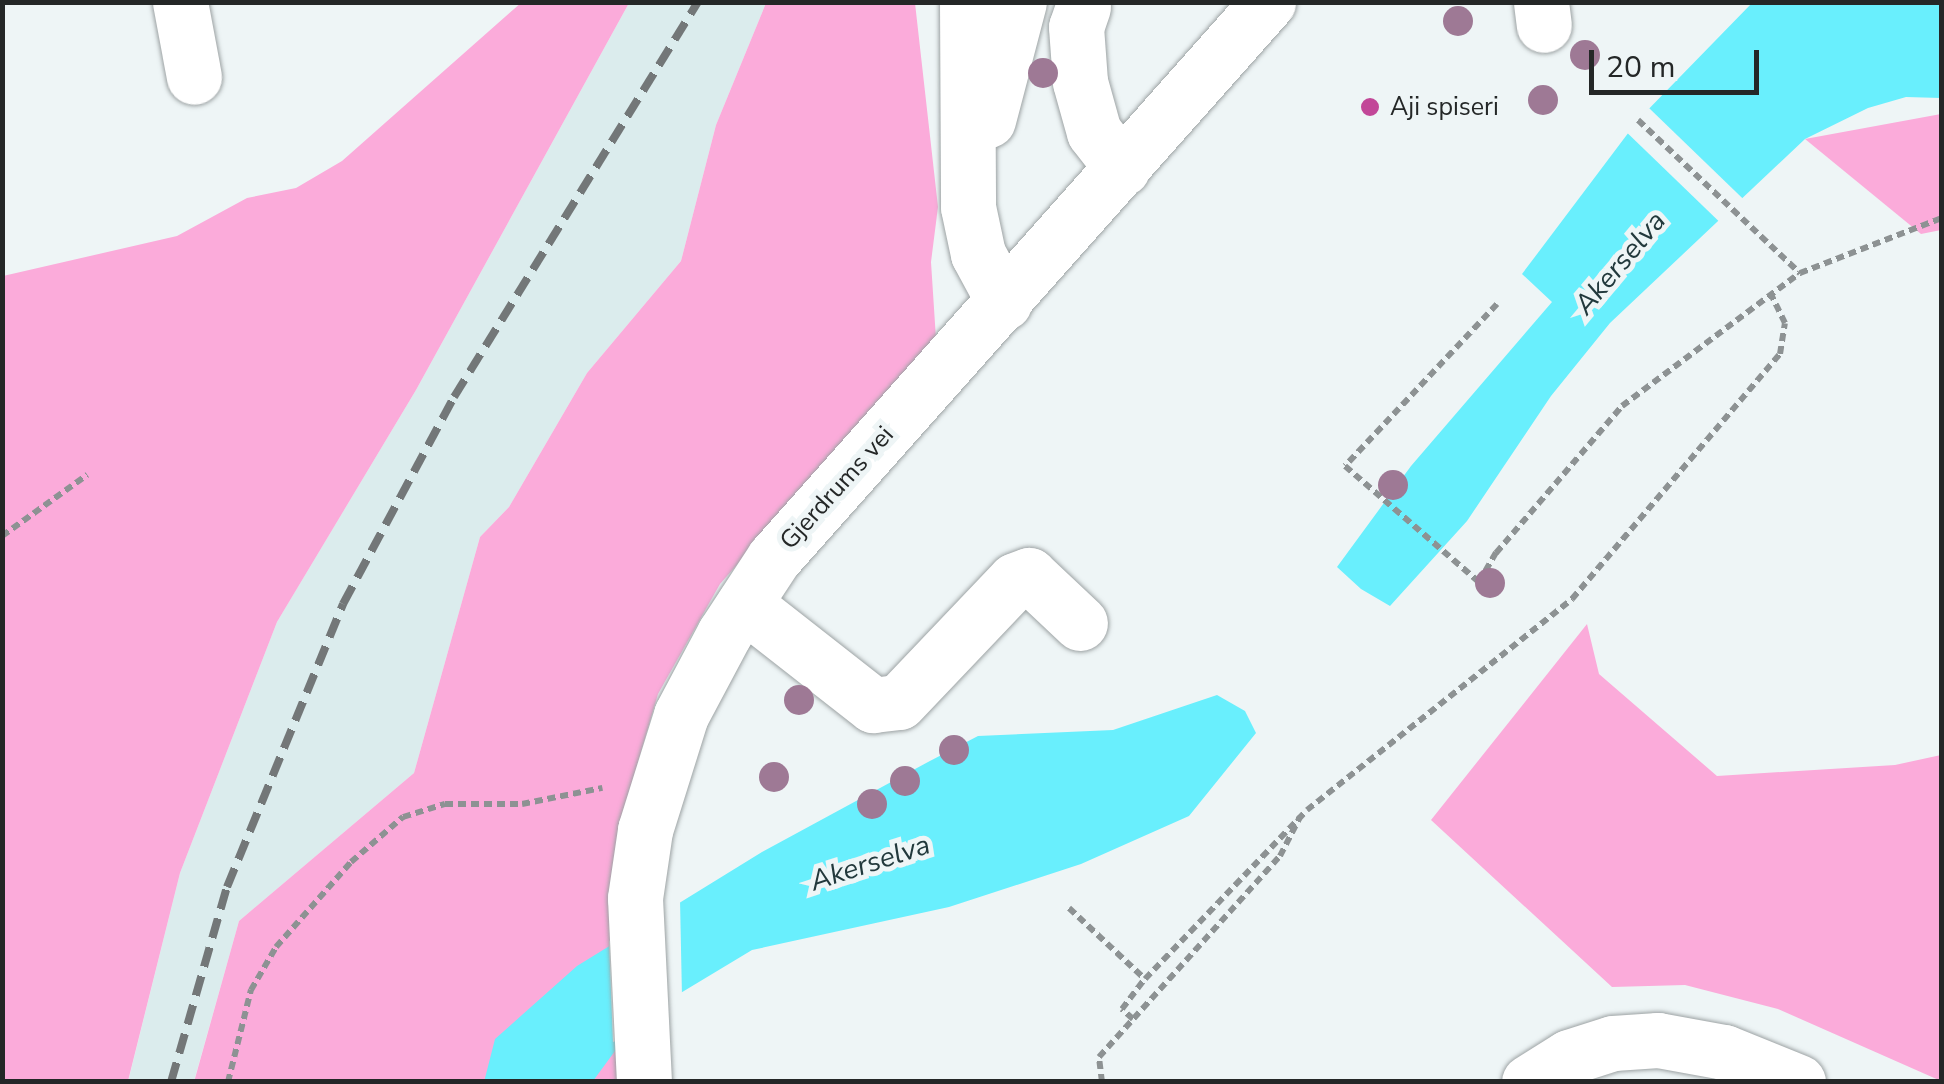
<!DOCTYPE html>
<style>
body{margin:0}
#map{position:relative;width:1944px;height:1084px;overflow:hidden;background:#eef5f6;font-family:"Nunito Sans",sans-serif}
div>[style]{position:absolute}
.built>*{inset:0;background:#dbeced}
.green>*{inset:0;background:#fbabda}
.water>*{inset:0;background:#69effd}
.pier>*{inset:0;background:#eef5f6;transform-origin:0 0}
.path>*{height:6px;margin-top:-3px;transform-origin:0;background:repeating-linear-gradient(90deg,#8d9293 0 8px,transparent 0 13px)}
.roads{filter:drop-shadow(0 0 2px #9da3a4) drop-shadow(0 0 2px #9da3a4)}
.minor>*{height:55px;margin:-27.5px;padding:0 27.5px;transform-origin:27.5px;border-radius:27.5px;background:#fff}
.rail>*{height:8px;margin-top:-4px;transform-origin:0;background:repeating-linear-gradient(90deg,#737778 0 20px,transparent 0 30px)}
.trees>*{width:30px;height:30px;margin:-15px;border-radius:50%;background:#9e7995}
.dots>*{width:28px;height:28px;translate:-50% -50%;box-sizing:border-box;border:5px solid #eef5f6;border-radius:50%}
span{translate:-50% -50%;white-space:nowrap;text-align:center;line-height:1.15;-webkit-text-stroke:10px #eef5f6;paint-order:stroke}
.poi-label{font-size:25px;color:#242727}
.left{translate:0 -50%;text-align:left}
.street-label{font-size:25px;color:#242727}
.water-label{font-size:28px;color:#22393c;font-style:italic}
.frame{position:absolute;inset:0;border:5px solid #242727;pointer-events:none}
.scale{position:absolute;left:1589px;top:50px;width:170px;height:45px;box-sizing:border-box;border:5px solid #242727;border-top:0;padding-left:12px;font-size:30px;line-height:35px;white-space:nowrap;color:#242727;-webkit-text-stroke:8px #eef5f6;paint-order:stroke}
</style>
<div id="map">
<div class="built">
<div style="clip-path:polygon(629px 3px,766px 3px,716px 125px,681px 261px,587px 373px,509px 507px,480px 537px,414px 773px,239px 921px,194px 1081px,128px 1082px,180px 873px,277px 622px,416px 390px)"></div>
</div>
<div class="green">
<div style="clip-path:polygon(522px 2px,629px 3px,416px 390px,277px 622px,180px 873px,128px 1081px,3px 1081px,3px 276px,177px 236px,247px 198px,296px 188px,342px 161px)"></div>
<div style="clip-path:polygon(766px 3px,915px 3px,938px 207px,931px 262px,936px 339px,720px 584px,658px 694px,623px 813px,618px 1081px,194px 1082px,239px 921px,414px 773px,480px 537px,509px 507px,587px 373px,681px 261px,716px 125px)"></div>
<div style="clip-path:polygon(1941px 114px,1941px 230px,1921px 234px,1805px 139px)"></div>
<div style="clip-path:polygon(1587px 624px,1599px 674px,1717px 776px,1895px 765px,1941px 755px,1941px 1081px,1778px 1009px,1685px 985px,1612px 987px,1431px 820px)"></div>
</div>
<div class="water">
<div style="clip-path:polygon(1752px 3px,1941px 3px,1941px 98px,1906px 97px,1868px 108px,1805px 139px,1610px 323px,1551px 396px,1467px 521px,1390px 606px,1361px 589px,1337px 567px,1411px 466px,1552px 302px,1522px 274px,1638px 120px)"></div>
<div style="clip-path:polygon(1217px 695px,1245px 711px,1256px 733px,1189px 816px,1081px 864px,949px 907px,752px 950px,669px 1000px,615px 1051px,593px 1081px,484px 1082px,495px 1039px,577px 966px,762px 852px,928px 762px,978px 736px,1113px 730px)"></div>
</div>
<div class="pier">
<div style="left:1649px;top:108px;width:135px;height:33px;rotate:44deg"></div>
<div style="clip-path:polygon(680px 900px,682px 997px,644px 1030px,613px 1042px,609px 941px)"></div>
</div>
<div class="path">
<div style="left:1638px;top:120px;width:223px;rotate:43.4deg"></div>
<div style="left:1497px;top:304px;width:222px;rotate:133.2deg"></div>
<div style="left:1345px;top:466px;width:177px;rotate:40.9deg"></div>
<div style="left:1479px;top:582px;width:34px;rotate:-60deg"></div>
<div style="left:1496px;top:553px;width:194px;rotate:-49.4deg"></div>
<div style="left:1622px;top:406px;width:222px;rotate:-36.8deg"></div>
<div style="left:1800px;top:273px;width:152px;rotate:-21.2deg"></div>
<div style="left:2px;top:536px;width:105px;rotate:-35.7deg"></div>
<div style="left:1069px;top:908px;width:104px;rotate:43.1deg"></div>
<div style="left:1133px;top:1019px;width:15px;rotate:-138deg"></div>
<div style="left:1122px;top:1009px;width:38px;rotate:-53deg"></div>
<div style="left:1145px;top:979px;width:234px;rotate:-46.2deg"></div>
<div style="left:1307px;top:810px;width:339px;rotate:-38.5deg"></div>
<div style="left:1572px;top:599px;width:321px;rotate:-49.7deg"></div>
<div style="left:1780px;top:354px;width:31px;rotate:-81deg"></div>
<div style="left:1785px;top:323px;width:32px;rotate:-116deg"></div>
<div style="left:228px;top:1082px;width:95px;rotate:-76deg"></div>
<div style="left:251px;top:990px;width:50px;rotate:-59.8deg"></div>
<div style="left:276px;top:947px;width:113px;rotate:-48.6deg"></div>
<div style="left:351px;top:862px;width:69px;rotate:-40.9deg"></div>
<div style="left:403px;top:817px;width:44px;rotate:-17.2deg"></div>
<div style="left:445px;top:804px;width:77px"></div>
<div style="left:522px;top:804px;width:82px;rotate:-11.3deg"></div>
<div style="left:1102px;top:1082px;width:25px;rotate:-97deg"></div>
<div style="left:1099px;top:1057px;width:270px;rotate:-48deg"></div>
<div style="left:1280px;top:856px;width:44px;rotate:-62.9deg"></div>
</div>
<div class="roads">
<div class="minor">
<div style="left:180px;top:2px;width:76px;rotate:79.4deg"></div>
<div style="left:967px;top:2px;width:205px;rotate:89.7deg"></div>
<div style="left:968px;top:207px;width:48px;rotate:78deg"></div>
<div style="left:978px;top:254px;width:55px;rotate:61.6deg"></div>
<div style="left:1541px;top:2px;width:23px;rotate:83deg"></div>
<div style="left:1083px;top:7px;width:21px;rotate:109deg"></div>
<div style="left:1076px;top:27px;width:55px;rotate:85.8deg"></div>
<div style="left:1080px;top:82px;width:52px;rotate:74.4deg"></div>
<div style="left:1094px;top:132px;width:46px;rotate:52.1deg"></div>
<div style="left:988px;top:120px;width:122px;rotate:-75.3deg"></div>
<div style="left:744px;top:604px;width:164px;rotate:38.1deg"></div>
<div style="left:873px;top:705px;width:26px;rotate:-7deg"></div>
<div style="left:899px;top:702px;width:168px;rotate:-46.4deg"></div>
<div style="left:1015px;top:580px;width:15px;rotate:-20deg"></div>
<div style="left:1029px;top:575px;width:70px;rotate:43.3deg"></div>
<div style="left:644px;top:1082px;width:184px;rotate:-92.8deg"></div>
<div style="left:635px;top:898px;width:69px;rotate:-81.6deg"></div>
<div style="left:645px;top:830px;width:121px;rotate:-72.6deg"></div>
<div style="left:681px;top:715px;width:92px;rotate:-62deg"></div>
<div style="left:724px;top:634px;width:91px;rotate:-56.7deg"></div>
<div style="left:774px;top:558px;width:744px;rotate:-48.38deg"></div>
<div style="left:1529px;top:1082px;width:47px;rotate:-32deg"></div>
<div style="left:1569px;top:1057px;width:46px;rotate:-17.7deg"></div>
<div style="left:1613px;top:1043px;width:45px;rotate:-3.8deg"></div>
<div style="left:1658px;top:1040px;width:67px;rotate:10.3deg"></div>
<div style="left:1724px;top:1052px;width:80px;rotate:22.1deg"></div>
</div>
</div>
<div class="rail">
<div style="left:171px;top:1082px;width:203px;rotate:-74deg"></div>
<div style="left:227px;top:887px;width:306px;rotate:-67.7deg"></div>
<div style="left:343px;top:604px;width:235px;rotate:-61.8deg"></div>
<div style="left:454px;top:397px;width:464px;rotate:-58.3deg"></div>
</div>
<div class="trees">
<div style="left:1458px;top:21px"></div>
<div style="left:1585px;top:55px"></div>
<div style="left:1043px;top:73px"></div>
<div style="left:1543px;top:100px"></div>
<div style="left:1393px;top:485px"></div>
<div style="left:1490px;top:583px"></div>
<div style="left:799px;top:700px"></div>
<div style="left:954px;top:750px"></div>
<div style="left:774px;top:777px"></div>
<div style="left:905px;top:781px"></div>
<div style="left:872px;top:804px"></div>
</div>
<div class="dots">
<div style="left:1370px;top:107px;background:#c24798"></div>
</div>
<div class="poi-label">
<span class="left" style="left:1390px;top:107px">Aji spiseri</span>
</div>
<div class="street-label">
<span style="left:837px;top:488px;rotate:-48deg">Gjerdrums vei</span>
</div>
<div class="water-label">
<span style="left:1620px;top:263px;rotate:-50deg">Akerselva</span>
<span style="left:870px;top:863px;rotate:-18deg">Akerselva</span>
</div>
<div class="frame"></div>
<div class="scale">20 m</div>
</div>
